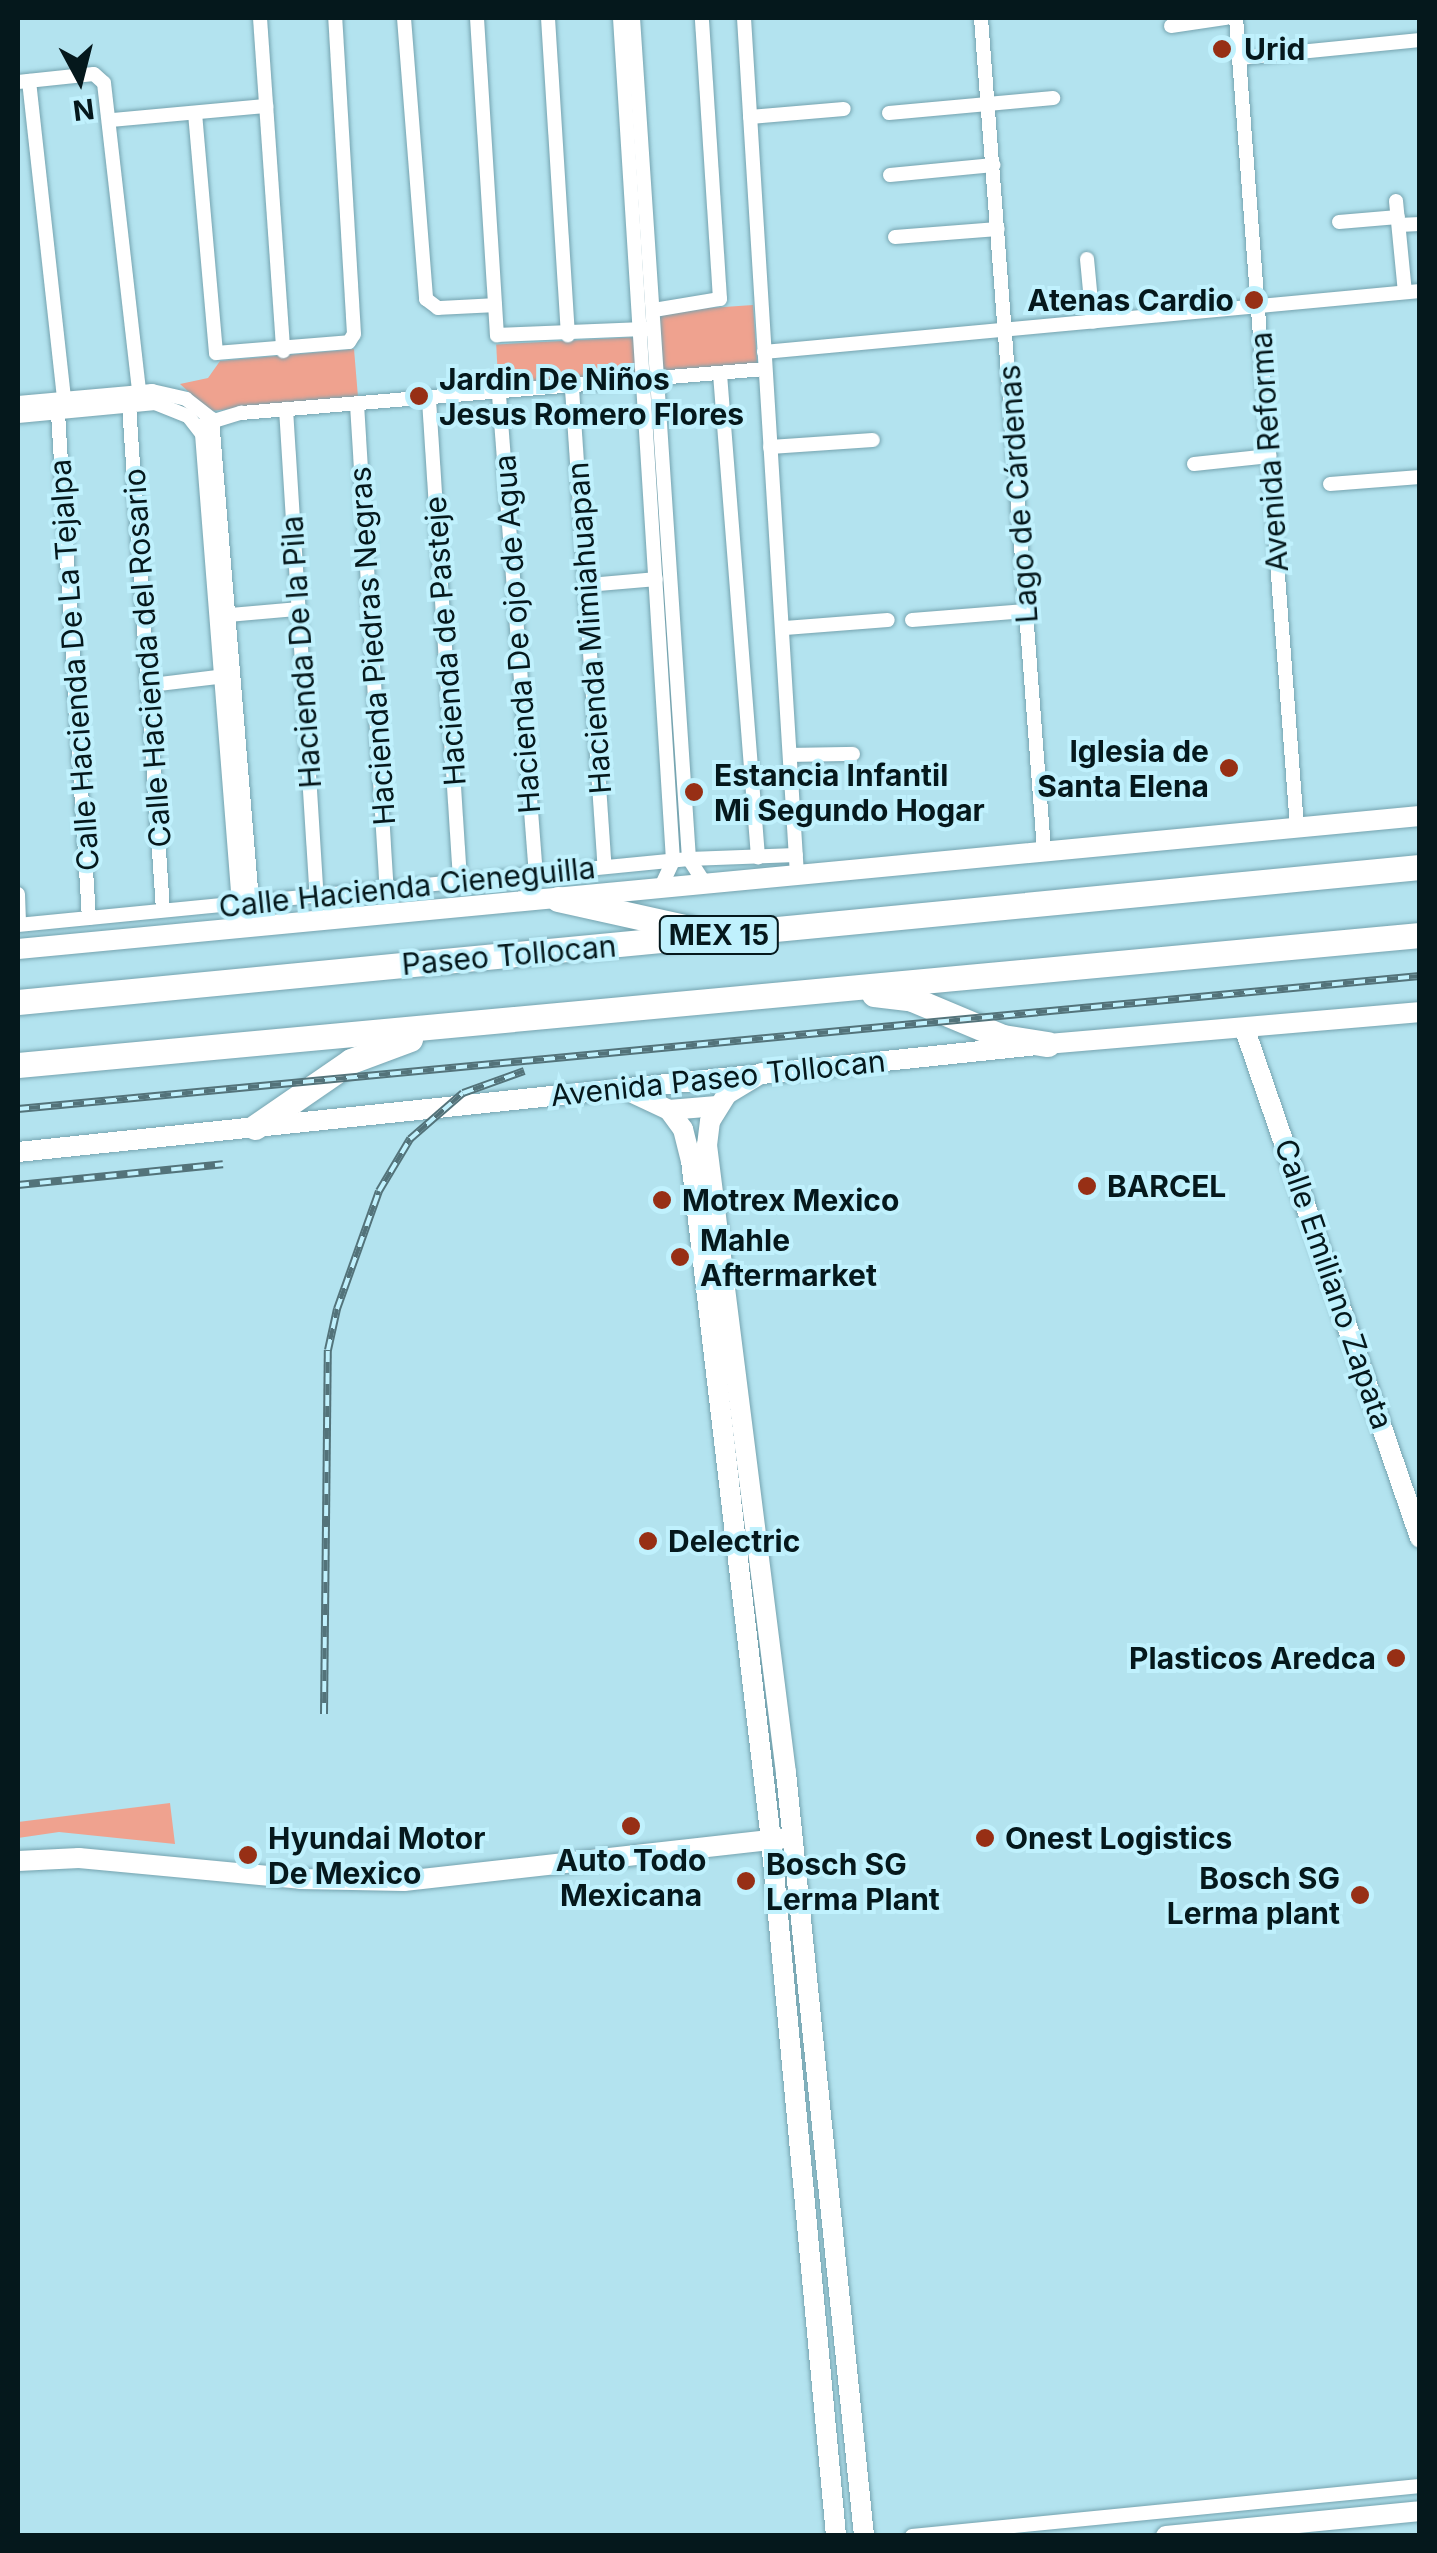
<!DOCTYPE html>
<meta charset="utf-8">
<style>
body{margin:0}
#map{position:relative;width:1437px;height:2553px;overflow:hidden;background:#b3e3ef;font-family:Inter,sans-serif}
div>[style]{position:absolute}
.green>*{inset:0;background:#efa28f;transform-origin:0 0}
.roads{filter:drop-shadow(0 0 2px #75a3af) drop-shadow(0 0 2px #75a3af)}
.street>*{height:14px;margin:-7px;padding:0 7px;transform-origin:7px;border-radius:7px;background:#fff}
.secondary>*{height:20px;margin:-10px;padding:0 10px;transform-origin:10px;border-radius:10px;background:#fff}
.highway>*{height:25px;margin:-12.5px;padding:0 12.5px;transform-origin:12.5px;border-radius:12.5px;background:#fff}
.rail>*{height:8px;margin-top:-4px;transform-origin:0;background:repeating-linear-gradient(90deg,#c0f1fd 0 11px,#53737a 0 22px);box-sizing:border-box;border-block:2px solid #53737a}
.dots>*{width:28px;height:28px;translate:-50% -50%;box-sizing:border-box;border:5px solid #c0f1fd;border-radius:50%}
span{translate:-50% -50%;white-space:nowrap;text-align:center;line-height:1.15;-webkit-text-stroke:8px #c0f1fd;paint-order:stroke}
.shield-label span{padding:2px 8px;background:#c0f1fd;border:2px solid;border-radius:8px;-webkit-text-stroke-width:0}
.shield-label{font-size:28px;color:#05181c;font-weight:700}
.poi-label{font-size:30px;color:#05181c;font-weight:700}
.left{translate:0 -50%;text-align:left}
.right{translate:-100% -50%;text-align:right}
.street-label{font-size:30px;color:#05181c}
.frame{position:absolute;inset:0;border:20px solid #05181c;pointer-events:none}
.north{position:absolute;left:30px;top:30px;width:100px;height:100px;-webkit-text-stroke:8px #c0f1fd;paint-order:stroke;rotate:173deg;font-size:28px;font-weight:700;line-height:40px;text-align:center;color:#05181c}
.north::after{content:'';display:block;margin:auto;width:35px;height:45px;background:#05181c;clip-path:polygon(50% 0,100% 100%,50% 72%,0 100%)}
</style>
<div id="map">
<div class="green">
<div style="left:753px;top:305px;width:61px;height:94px;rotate:86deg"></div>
<div style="left:639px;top:337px;width:43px;height:143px;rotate:87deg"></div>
<div style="clip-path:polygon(354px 349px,358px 397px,210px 411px,180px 384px,208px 378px,220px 361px)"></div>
<div style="clip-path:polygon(170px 1803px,175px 1844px,59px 1832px,18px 1838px,18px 1822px)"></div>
</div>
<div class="roads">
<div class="street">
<div style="left:260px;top:18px;width:334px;rotate:86deg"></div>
<div style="left:404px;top:18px;width:282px;rotate:85.5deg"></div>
<div style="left:426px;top:299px;width:15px;rotate:37deg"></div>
<div style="left:438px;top:308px;width:57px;rotate:-3deg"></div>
<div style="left:477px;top:18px;width:318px;rotate:86.4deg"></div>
<div style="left:497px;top:335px;width:152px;rotate:-2.3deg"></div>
<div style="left:548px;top:18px;width:318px;rotate:86.4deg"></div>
<div style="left:620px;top:18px;width:845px;rotate:86.4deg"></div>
<div style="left:673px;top:861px;width:26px;rotate:115deg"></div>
<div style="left:633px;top:18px;width:843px;rotate:86.19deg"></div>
<div style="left:689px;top:859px;width:27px;rotate:57deg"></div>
<div style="left:744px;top:18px;width:858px;rotate:86.46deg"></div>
<div style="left:981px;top:18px;width:834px;rotate:85.67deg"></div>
<div style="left:1236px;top:18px;width:811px;rotate:85.69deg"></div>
<div style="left:1171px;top:26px;width:56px;rotate:-8.3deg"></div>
<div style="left:1239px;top:58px;width:182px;rotate:-5.7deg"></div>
<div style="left:29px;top:81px;width:319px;rotate:83.7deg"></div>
<div style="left:18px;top:82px;width:76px;rotate:-6deg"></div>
<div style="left:94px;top:74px;width:13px;rotate:42deg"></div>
<div style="left:104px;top:83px;width:309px;rotate:83.5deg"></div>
<div style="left:195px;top:113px;width:241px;rotate:85deg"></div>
<div style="left:216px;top:353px;width:133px;rotate:-4.7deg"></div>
<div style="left:349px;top:342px;width:9px;rotate:-58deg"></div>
<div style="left:354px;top:334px;width:317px;rotate:-93.4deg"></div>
<div style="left:889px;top:113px;width:165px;rotate:-5.2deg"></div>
<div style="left:750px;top:117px;width:94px;rotate:-4.9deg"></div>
<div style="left:112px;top:120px;width:155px;rotate:-5.2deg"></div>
<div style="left:890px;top:175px;width:104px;rotate:-5.5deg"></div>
<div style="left:1396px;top:201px;width:91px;rotate:84.4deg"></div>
<div style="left:1339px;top:222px;width:59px;rotate:-4.8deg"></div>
<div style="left:1399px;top:225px;width:21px;rotate:-3deg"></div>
<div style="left:895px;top:237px;width:103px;rotate:-4.4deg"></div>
<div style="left:1087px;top:259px;width:63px;rotate:84.6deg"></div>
<div style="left:654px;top:310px;width:67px;rotate:-9.5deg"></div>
<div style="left:720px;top:299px;width:282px;rotate:-93.7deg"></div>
<div style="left:764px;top:352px;width:659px;rotate:-5.31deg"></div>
<div style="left:720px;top:374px;width:485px;rotate:85.5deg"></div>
<div style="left:572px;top:389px;width:479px;rotate:86.1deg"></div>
<div style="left:499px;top:395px;width:480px;rotate:85.6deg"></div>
<div style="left:429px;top:400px;width:482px;rotate:86.3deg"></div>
<div style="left:18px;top:403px;width:135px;rotate:-5.1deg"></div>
<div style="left:152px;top:391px;width:35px;rotate:13deg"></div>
<div style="left:186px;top:399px;width:33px;rotate:38deg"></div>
<div style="left:212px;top:419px;width:509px;rotate:85.26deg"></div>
<div style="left:357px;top:404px;width:486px;rotate:86.5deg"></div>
<div style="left:129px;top:405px;width:506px;rotate:86.15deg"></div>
<div style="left:286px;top:409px;width:487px;rotate:86.4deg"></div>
<div style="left:58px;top:413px;width:506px;rotate:86.49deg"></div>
<div style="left:18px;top:416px;width:138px;rotate:-5.4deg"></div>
<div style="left:155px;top:403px;width:35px;rotate:22deg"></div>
<div style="left:188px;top:416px;width:23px;rotate:52deg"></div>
<div style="left:202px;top:434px;width:496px;rotate:85.5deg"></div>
<div style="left:204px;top:424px;width:39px;rotate:-17deg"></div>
<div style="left:241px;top:413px;width:526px;rotate:-4.8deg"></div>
<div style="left:770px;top:447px;width:103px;rotate:-3.9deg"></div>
<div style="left:1194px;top:464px;width:76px;rotate:-6deg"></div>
<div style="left:1330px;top:484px;width:90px;rotate:-4.4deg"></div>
<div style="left:588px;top:585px;width:68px;rotate:-5deg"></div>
<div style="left:229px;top:615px;width:69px;rotate:-5deg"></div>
<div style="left:912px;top:620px;width:114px;rotate:-4.5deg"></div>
<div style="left:785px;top:628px;width:103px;rotate:-4.4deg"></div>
<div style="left:151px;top:685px;width:66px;rotate:-6.9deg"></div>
<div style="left:794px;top:755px;width:59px;rotate:-1deg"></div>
<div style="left:18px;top:894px;width:30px;rotate:88deg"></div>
<div style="left:18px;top:925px;width:674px;rotate:-5.62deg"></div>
<div style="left:689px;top:859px;width:107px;rotate:-2.1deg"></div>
<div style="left:912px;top:2536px;width:510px;rotate:-5.62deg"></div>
</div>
<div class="secondary">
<div style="left:18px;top:949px;width:1408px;rotate:-5.42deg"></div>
<div style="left:1245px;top:1030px;width:537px;rotate:70.99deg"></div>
<div style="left:762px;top:1073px;width:41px;rotate:149deg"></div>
<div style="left:727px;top:1094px;width:32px;rotate:122deg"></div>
<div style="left:710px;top:1121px;width:24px;rotate:97deg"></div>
<div style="left:707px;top:1145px;width:633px;rotate:82.83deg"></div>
<div style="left:786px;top:1773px;width:767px;rotate:84.16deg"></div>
<div style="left:624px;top:1089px;width:50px;rotate:25deg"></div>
<div style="left:669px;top:1110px;width:24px;rotate:54deg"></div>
<div style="left:683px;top:1129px;width:32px;rotate:76deg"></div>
<div style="left:691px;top:1160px;width:685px;rotate:83.29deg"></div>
<div style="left:771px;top:1840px;width:699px;rotate:84.66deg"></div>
<div style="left:669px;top:1110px;width:48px;rotate:-4.8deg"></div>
<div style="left:18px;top:1152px;width:1035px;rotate:-5.99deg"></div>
<div style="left:1047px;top:1044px;width:374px;rotate:-4.9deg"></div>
<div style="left:18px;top:1861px;width:61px;rotate:-2.8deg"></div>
<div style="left:79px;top:1858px;width:222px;rotate:5.4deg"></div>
<div style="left:300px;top:1879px;width:104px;rotate:1.1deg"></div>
<div style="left:404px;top:1881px;width:379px;rotate:-6.4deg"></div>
<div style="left:1166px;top:2536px;width:255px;rotate:-5.6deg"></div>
</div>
<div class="highway">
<div style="left:558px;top:899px;width:134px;rotate:12.5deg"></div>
<div style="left:874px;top:994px;width:38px;rotate:7deg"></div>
<div style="left:912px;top:999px;width:99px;rotate:22.7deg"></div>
<div style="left:1003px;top:1037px;width:45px;rotate:9deg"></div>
<div style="left:18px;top:1002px;width:1408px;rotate:-5.5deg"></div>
<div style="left:18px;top:1065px;width:1408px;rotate:-5.3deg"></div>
<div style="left:255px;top:1127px;width:116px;rotate:-34.5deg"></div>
<div style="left:351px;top:1061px;width:63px;rotate:-20.4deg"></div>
</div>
</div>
<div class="rail">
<div style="left:18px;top:1109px;width:1408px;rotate:-5.42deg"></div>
<div style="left:18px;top:1185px;width:206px;rotate:-5.8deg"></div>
<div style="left:324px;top:1714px;width:364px;rotate:-89.4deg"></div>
<div style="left:328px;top:1350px;width:42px;rotate:-77.6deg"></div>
<div style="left:337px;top:1309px;width:125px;rotate:-70.4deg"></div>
<div style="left:379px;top:1191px;width:61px;rotate:-59.2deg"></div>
<div style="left:410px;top:1139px;width:70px;rotate:-41deg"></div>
<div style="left:463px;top:1093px;width:65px;rotate:-19.8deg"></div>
</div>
<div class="dots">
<div style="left:1222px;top:49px;background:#972f15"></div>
<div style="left:1254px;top:300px;background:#972f15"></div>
<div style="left:419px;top:396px;background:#972f15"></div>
<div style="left:1229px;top:768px;background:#972f15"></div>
<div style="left:694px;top:792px;background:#972f15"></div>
<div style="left:1087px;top:1186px;background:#972f15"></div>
<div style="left:662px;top:1200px;background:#972f15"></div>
<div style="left:680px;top:1257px;background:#972f15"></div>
<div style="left:648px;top:1541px;background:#972f15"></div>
<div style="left:1396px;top:1658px;background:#972f15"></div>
<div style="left:631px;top:1826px;background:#972f15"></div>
<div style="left:985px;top:1838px;background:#972f15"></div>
<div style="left:248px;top:1855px;background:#972f15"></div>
<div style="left:746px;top:1881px;background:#972f15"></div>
<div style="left:1360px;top:1895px;background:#972f15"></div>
</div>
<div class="shield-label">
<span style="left:719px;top:935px">MEX 15</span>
</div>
<div class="poi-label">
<span class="left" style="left:1244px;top:49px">Urid</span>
<span class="right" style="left:1234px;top:300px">Atenas Cardio</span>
<span class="left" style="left:439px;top:396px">Jardin De Niños<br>Jesus Romero Flores</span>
<span class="right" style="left:1209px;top:768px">Iglesia de<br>Santa Elena</span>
<span class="left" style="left:714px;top:792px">Estancia Infantil<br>Mi Segundo Hogar</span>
<span class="left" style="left:1107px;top:1186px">BARCEL</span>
<span class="left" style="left:682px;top:1200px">Motrex Mexico</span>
<span class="left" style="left:700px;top:1257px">Mahle<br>Aftermarket</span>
<span class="left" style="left:668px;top:1541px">Delectric</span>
<span class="right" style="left:1376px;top:1658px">Plasticos Aredca</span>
<span class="left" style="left:268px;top:1855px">Hyundai Motor<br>De Mexico</span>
<span class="left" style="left:1005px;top:1838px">Onest Logistics</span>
<span style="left:631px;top:1877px">Auto Todo<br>Mexicana</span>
<span class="left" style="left:766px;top:1881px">Bosch SG<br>Lerma Plant</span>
<span class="right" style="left:1340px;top:1895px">Bosch SG<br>Lerma plant</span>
</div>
<div class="street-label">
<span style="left:1269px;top:452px;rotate:-94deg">Avenida Reforma</span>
<span style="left:1018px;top:494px;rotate:-94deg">Lago de Cárdenas</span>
<span style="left:589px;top:628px;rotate:-94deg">Hacienda Mimiahuapan</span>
<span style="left:517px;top:634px;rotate:-94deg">Hacienda De ojo de Agua</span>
<span style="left:445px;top:641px;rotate:-94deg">Hacienda de Pasteje</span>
<span style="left:372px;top:646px;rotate:-94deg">Hacienda Piedras Negras</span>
<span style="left:301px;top:652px;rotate:-94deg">Hacienda De la Pila</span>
<span style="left:147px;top:658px;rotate:-94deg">Calle Hacienda del Rosario</span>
<span style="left:74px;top:665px;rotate:-94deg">Calle Hacienda De La Tejalpa</span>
<span style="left:407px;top:887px;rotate:-6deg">Calle Hacienda Cieneguilla</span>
<span style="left:509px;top:955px;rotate:-5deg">Paseo Tollocan</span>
<span style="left:718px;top:1078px;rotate:-6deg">Avenida Paseo Tollocan</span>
<span style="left:1334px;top:1284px;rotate:71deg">Calle Emiliano Zapata</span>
</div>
<div class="frame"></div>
<div class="north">N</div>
</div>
